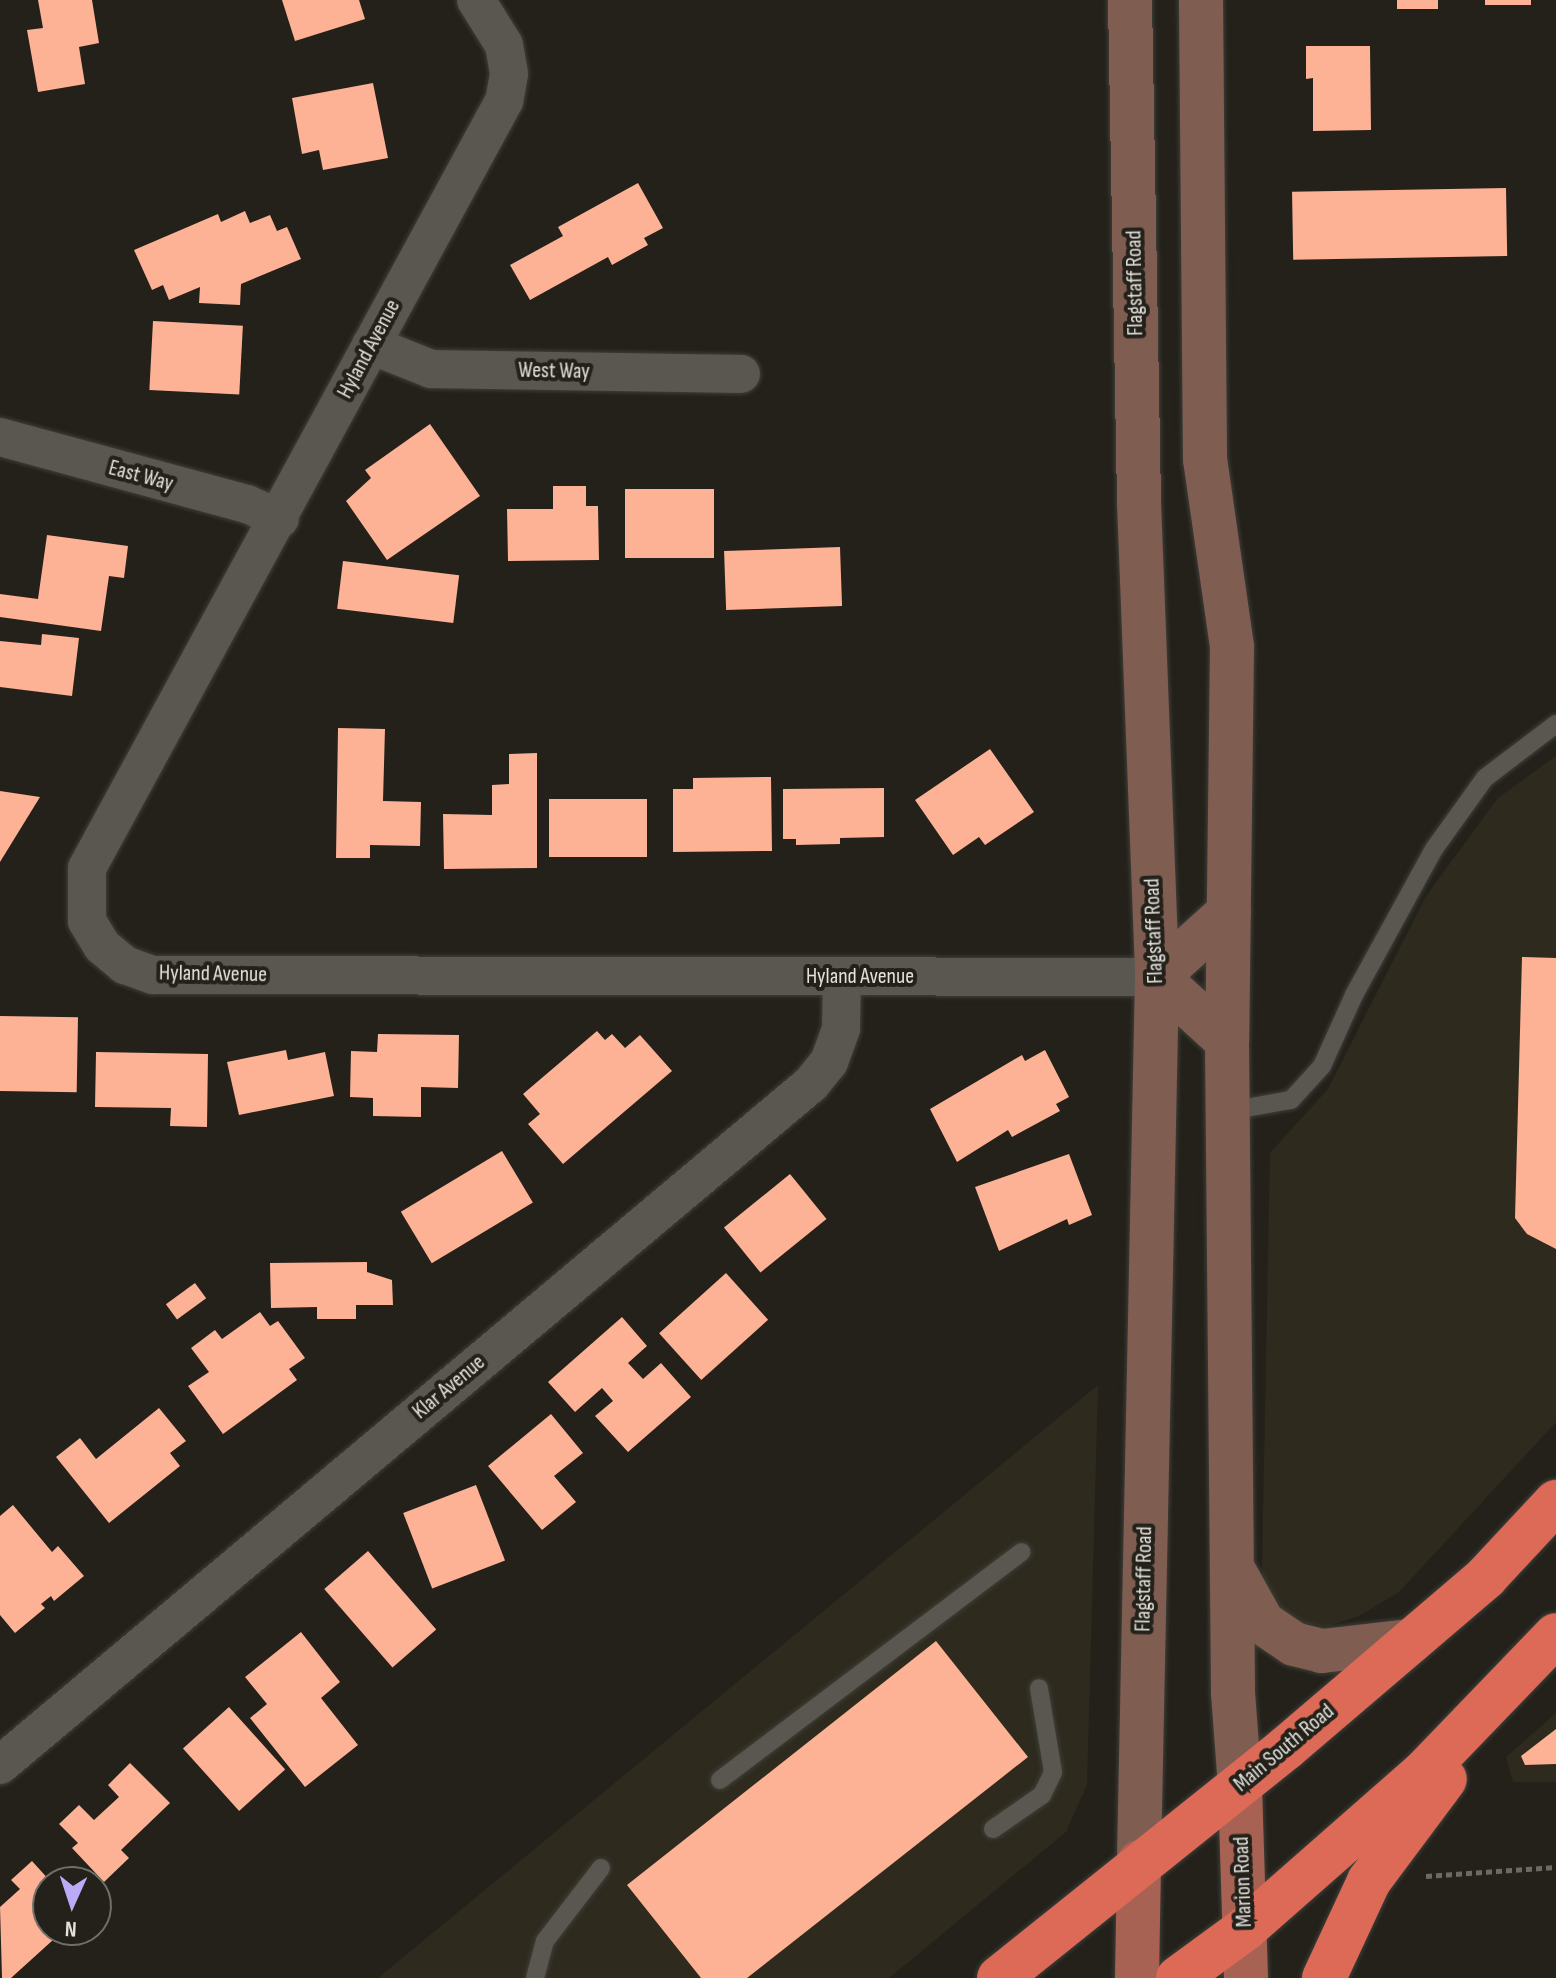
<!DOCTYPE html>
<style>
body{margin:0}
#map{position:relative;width:1556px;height:1978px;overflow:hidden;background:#23211a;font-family:"Sofia Sans Condensed",sans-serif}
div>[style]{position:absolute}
.built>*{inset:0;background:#2e2b1e}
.building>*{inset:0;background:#fdb195;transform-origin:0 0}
.path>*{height:5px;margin-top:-2.5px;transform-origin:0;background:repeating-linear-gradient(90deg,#6c6a64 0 6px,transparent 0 10px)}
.roads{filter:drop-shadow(0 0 2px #3f3e39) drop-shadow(0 0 2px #3f3e39)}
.lane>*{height:18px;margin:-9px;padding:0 9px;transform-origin:9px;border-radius:9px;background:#59574f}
.street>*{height:38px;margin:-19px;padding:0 19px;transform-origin:19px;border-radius:19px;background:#59574f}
.secondary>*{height:44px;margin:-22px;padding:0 22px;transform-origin:22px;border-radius:22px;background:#805d51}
.primary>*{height:44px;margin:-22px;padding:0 22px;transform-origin:22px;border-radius:22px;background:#a86253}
.highway>*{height:44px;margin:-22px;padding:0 22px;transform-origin:22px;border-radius:22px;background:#dc6a56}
span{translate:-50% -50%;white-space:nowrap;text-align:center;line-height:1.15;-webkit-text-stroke:8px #23211a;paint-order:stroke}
.street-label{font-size:22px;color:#e2e1dc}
.north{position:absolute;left:32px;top:1866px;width:80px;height:80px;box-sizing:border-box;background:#23211a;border:2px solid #6f6e68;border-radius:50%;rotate:183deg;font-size:22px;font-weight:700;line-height:32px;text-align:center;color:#e2e1dc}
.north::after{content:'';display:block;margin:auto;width:28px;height:36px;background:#bbaaf6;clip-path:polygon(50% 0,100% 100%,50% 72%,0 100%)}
</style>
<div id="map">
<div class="built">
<div style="clip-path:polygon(1556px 756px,1556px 1422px,1399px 1592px,1359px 1616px,1328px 1626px,1300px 1623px,1271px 1603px,1262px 1571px,1270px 1153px,1328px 1089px,1426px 896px,1498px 798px)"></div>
<div style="clip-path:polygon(1098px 1385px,1087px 1785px,1066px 1832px,889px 1978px,378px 1978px)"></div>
<div style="clip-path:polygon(1556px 1713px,1556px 1782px,1513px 1782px,1506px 1757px)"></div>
</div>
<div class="building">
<div style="clip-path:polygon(38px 0,92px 0,99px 43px,79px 47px,85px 84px,38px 92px,27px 30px,43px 28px)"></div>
<div style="clip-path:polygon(282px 0,359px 0,365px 19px,295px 41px)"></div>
<div style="left:1397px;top:0;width:41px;height:9px"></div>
<div style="left:1485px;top:0;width:46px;height:5px"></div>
<div style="clip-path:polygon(1306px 46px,1370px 46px,1371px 130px,1313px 131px,1313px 78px,1306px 79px)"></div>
<div style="clip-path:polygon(373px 83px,388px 158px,323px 170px,319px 150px,302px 154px,292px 98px)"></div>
<div style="clip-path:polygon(638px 183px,663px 228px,644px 238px,648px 245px,612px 265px,608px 257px,530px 300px,510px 265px,563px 236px,558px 227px)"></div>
<div style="left:1506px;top:188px;width:68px;height:214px;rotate:89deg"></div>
<div style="clip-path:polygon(245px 211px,250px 223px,270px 215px,277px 231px,287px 227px,301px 259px,241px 284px,240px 305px,199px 303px,200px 287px,169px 300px,163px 285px,152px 290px,134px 250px,218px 214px,221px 222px)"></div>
<div style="left:153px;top:321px;width:90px;height:69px;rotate:3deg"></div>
<div style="clip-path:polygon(430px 424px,480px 496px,387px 560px,346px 501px,371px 478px,365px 470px)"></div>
<div style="clip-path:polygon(553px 486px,586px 486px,586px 506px,598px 506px,599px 560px,508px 561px,507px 509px,553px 509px)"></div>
<div style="left:714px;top:489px;width:69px;height:89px;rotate:90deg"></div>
<div style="clip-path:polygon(47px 535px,128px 546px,124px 578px,109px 576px,101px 631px,0 617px,0 594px,38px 599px)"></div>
<div style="left:840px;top:547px;width:59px;height:116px;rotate:88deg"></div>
<div style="left:343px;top:561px;width:117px;height:48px;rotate:7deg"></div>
<div style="clip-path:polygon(42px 634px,79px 638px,72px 696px,0 687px,0 641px,41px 645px)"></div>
<div style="clip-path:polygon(338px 728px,385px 729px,383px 801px,421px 802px,420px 846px,370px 845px,370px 858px,336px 858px)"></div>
<div style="clip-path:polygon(990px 749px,1034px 812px,985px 845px,979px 837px,953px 855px,915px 800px)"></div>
<div style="clip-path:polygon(537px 753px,537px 868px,444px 869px,443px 814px,492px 815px,492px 785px,509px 784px,509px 754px)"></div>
<div style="clip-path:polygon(771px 777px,772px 851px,673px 852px,673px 789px,693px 789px,693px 778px)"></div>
<div style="clip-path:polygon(884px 788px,884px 837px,840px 838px,840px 844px,796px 845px,796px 839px,783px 839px,783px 789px)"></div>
<div style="clip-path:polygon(0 791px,40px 797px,0 862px)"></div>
<div style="left:549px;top:799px;width:98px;height:58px"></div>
<div style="clip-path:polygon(1522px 957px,1556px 958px,1556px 1249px,1527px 1234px,1515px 1218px)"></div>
<div style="left:0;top:1016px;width:78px;height:75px;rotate:1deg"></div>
<div style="clip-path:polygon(597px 1031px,605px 1040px,612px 1034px,625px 1048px,640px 1035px,672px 1071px,563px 1164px,528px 1124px,540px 1114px,523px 1094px)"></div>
<div style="clip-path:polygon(378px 1034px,459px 1035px,458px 1088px,421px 1087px,421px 1117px,373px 1116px,373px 1098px,350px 1097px,351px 1051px,377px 1052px)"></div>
<div style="clip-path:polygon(286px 1050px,288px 1060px,325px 1052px,334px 1096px,239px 1115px,227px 1062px)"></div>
<div style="clip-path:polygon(1045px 1050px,1069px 1097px,1056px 1104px,1060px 1111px,1012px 1137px,1008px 1130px,957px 1162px,930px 1109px,1022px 1055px,1025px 1061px)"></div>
<div style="clip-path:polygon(96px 1052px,208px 1054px,207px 1127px,170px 1126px,171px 1108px,95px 1107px)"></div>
<div style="left:502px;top:1151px;width:60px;height:118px;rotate:59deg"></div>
<div style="clip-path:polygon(1069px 1154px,1092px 1215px,1069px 1225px,1067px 1219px,999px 1251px,975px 1187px)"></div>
<div style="left:790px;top:1174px;width:58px;height:85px;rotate:51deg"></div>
<div style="clip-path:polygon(367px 1262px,367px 1272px,392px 1280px,393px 1305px,356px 1305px,356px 1319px,317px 1319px,317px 1307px,271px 1308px,270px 1263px)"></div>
<div style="left:726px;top:1273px;width:63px;height:90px;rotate:48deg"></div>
<div style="left:195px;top:1283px;width:19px;height:36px;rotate:54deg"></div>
<div style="clip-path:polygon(260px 1312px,270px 1326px,278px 1321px,305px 1358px,289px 1369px,297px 1380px,223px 1434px,188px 1386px,209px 1372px,191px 1348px,215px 1330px,222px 1339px)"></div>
<div style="clip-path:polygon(622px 1317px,647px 1346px,628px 1363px,643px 1379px,661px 1363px,691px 1397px,628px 1452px,595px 1416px,613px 1401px,602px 1388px,575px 1412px,548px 1382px)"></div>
<div style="clip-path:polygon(159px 1408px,186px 1441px,170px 1453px,180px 1466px,109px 1523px,56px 1457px,80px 1438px,96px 1459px)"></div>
<div style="clip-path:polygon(551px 1414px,583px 1453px,554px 1476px,576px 1502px,542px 1530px,488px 1466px)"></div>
<div style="left:476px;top:1485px;width:81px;height:78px;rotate:69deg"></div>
<div style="clip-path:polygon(13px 1505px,52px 1552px,58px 1546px,84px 1576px,54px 1601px,51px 1596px,41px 1604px,45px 1608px,15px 1633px,0 1615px,0 1516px)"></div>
<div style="left:368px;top:1551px;width:104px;height:58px;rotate:49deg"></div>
<div style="clip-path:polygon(301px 1632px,340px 1682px,321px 1698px,358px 1745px,305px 1787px,250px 1718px,267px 1704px,245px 1677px)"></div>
<div style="clip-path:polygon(936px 1641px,1028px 1757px,747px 1978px,701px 1978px,627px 1885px)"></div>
<div style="left:229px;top:1707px;width:84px;height:62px;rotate:48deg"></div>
<div style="clip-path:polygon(1556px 1729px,1556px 1764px,1525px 1765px,1521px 1756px)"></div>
<div style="clip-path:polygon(130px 1763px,170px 1803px,121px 1850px,129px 1858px,104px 1882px,72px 1848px,78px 1843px,59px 1824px,79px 1805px,94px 1820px,119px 1797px,108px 1785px)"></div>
<div style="clip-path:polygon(32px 1861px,51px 1882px,48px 1930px,64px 1930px,11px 1978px,2px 1978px,0 1907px,20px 1889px,11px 1880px)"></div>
</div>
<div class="path">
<div style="left:1426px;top:1876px;width:130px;rotate:-4deg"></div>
</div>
<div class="roads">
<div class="lane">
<div style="left:1229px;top:1111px;width:63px;rotate:-10.1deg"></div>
<div style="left:1291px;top:1100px;width:46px;rotate:-47.6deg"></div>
<div style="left:1322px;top:1066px;width:78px;rotate:-65.7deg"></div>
<div style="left:1354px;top:995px;width:166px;rotate:-61.3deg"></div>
<div style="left:1434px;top:849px;width:87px;rotate:-54.3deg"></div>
<div style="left:1485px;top:778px;width:89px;rotate:-37.3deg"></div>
<div style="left:720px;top:1780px;width:378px;rotate:-37.1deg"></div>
<div style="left:993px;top:1829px;width:60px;rotate:-34.8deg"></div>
<div style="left:1042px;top:1795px;width:25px;rotate:-64deg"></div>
<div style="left:1053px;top:1772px;width:85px;rotate:-99.5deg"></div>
<div style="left:535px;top:1978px;width:38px;rotate:-75deg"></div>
<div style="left:545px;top:1941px;width:92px;rotate:-52.5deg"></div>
</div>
<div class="street">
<div style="left:476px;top:0;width:53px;rotate:58.1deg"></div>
<div style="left:504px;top:45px;width:29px;rotate:80deg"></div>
<div style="left:509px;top:74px;width:27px;rotate:100deg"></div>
<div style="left:504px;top:101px;width:873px;rotate:118.53deg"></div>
<div style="left:87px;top:868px;width:53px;rotate:90deg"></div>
<div style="left:87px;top:921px;width:29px;rotate:59deg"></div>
<div style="left:102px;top:946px;width:30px;rotate:40deg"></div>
<div style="left:125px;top:965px;width:30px;rotate:20deg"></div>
<div style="left:153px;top:975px;width:1004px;rotate:0.11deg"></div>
<div style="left:371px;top:345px;width:65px;rotate:21.8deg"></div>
<div style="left:431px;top:369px;width:310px;rotate:0.9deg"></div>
<div style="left:0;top:437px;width:256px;rotate:15.2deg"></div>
<div style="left:247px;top:504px;width:36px;rotate:24deg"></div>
<div style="left:0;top:1765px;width:1059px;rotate:-40.02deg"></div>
<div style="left:811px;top:1084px;width:28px;rotate:-51deg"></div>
<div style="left:829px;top:1062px;width:35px;rotate:-70deg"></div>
<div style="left:841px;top:1029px;width:52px;rotate:-88.9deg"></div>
</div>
<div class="secondary">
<div style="left:1130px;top:0;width:502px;rotate:88.97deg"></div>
<div style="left:1139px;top:502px;width:475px;rotate:87.8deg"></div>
<div style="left:1157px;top:977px;width:885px;rotate:91.17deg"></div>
<div style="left:1201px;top:0;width:459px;rotate:89.5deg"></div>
<div style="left:1205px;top:459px;width:190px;rotate:81.8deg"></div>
<div style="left:1232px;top:647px;width:394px;rotate:90.7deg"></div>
<div style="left:1227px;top:1041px;width:652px;rotate:89.47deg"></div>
<div style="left:1233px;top:1693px;width:94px;rotate:85.7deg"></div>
<div style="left:1157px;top:977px;width:97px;rotate:-42.1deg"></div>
<div style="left:1157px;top:977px;width:95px;rotate:42.4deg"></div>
<div style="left:1234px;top:1571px;width:60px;rotate:60.9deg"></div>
<div style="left:1263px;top:1623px;width:37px;rotate:34deg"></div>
<div style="left:1294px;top:1644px;width:29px;rotate:14deg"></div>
<div style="left:1322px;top:1651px;width:90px;rotate:-6.4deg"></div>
</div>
<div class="primary">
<div style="left:1240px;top:1787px;width:191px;rotate:88.2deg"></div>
<div style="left:1137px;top:1978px;width:116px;rotate:-89deg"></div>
</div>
<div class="highway">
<div style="left:999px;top:1978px;width:368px;rotate:-38.7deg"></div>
<div style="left:1286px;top:1748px;width:263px;rotate:-40.5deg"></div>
<div style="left:1486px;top:1577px;width:103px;rotate:-47deg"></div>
<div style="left:1178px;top:1978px;width:83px;rotate:-36.2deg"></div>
<div style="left:1245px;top:1929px;width:238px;rotate:-41.3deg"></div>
<div style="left:1424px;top:1772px;width:190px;rotate:-46.1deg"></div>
<div style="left:1324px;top:1978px;width:107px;rotate:-65.1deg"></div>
<div style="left:1369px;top:1881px;width:127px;rotate:-53.3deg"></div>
</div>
</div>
<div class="street-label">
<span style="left:1135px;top:283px;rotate:-91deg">Flagstaff Road</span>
<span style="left:369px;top:349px;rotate:-62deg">Hyland Avenue</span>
<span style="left:554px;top:371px;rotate:1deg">West Way</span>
<span style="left:141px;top:476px;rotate:15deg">East Way</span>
<span style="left:1154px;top:931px;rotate:-92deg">Flagstaff Road</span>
<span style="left:213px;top:974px;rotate:1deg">Hyland Avenue</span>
<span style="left:860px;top:977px">Hyland Avenue</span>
<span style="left:449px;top:1387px;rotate:-40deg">Klar Avenue</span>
<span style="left:1144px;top:1579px;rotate:-89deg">Flagstaff Road</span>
<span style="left:1284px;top:1748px;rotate:-40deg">Main South Road</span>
<span style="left:1243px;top:1882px;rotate:-92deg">Marion Road</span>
</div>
<div class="north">N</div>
</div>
